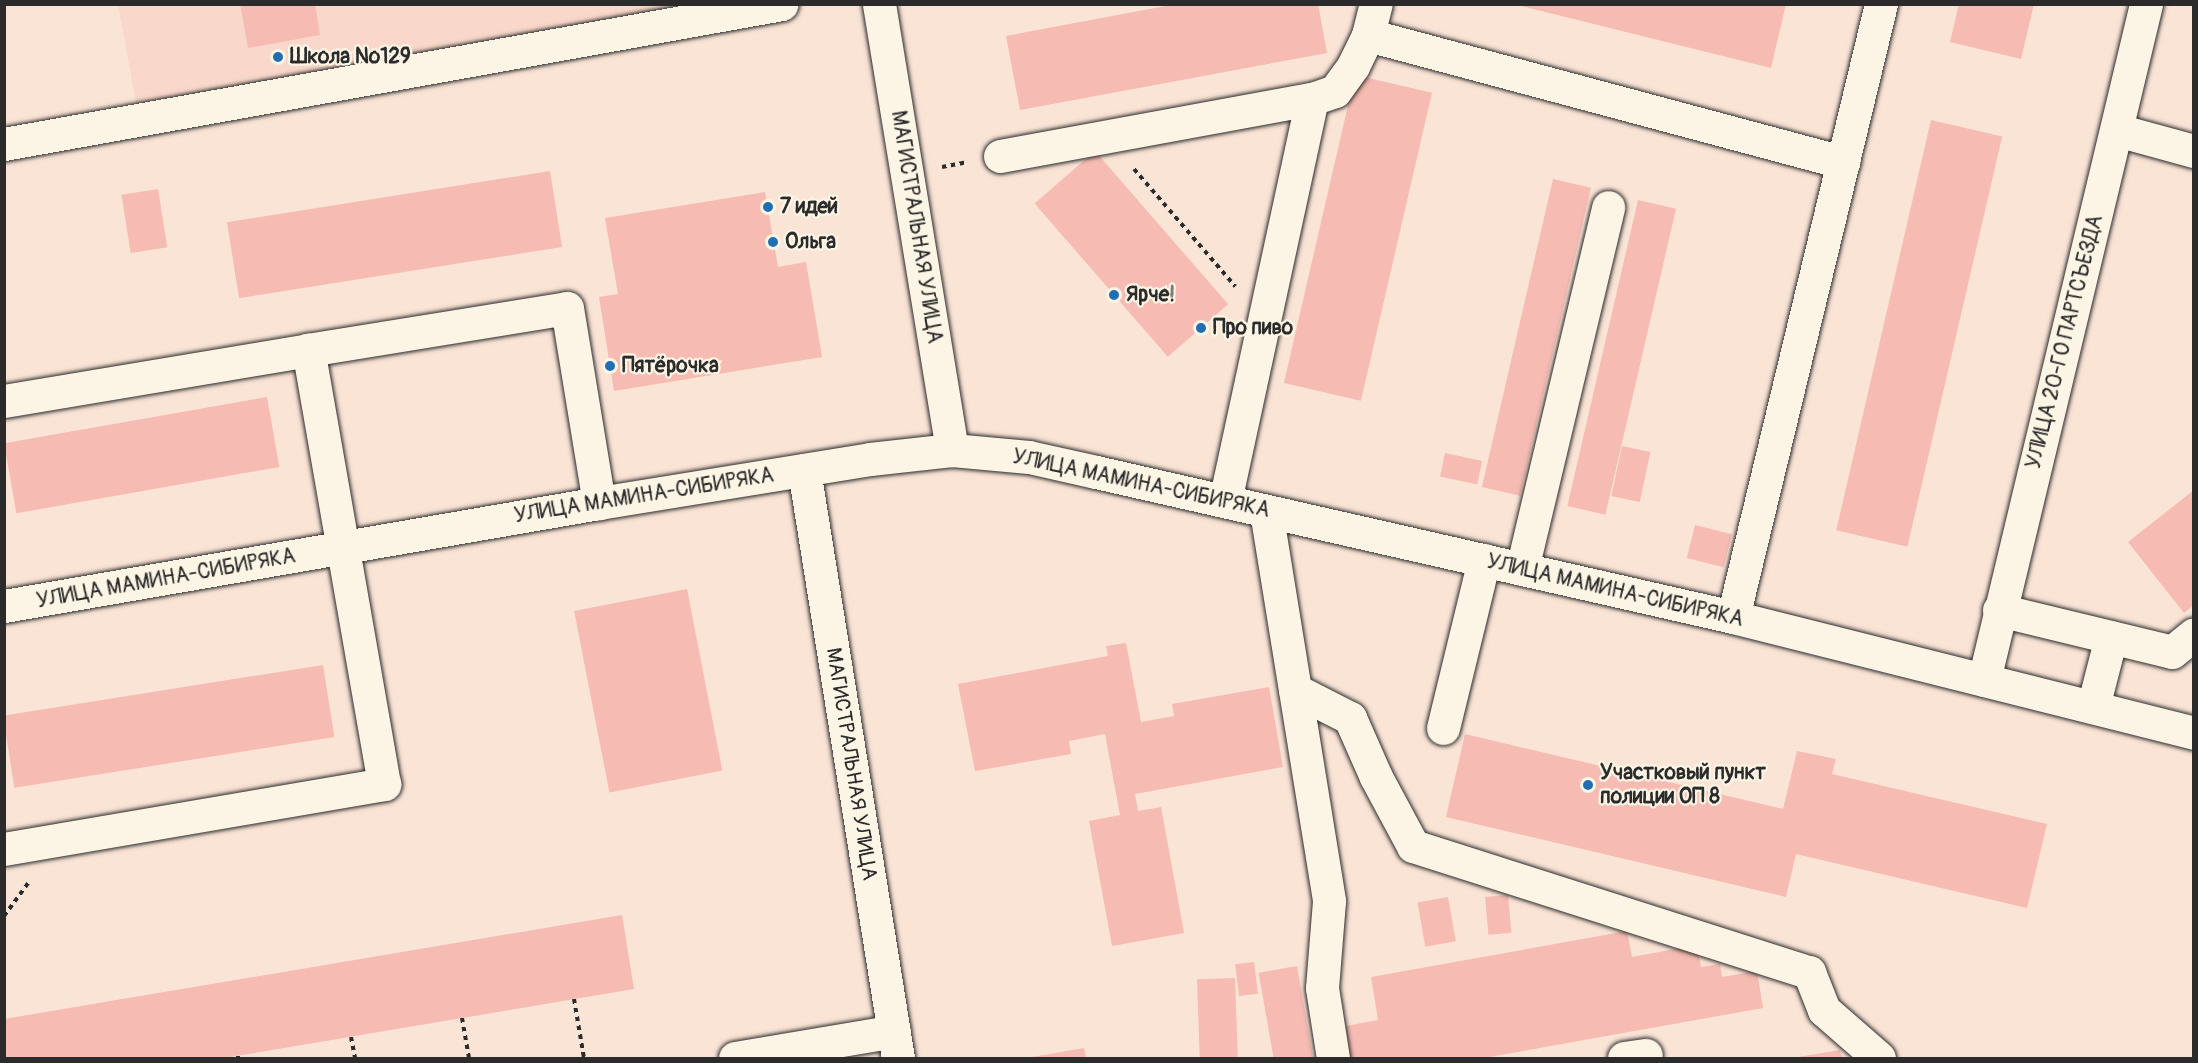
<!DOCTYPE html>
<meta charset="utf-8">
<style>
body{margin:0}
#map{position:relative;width:2198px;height:1063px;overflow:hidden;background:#fae4d6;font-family:Pangolin,sans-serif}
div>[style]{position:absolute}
.built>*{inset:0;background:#f9d8cb}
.building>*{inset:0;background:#f6bbb2;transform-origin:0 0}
.path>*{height:4px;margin-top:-2px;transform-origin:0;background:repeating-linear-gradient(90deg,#2b2b2b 0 4.5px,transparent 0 9px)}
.roads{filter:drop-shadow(0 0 2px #2b2b2b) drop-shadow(0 0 2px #2b2b2b)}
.minor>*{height:33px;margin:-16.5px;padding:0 16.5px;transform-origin:16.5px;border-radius:16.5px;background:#fcf5e5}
.dots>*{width:16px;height:16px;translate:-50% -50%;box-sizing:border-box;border:3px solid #fcf5e5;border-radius:50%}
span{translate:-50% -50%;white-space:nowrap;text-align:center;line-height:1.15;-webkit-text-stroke:4.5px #fcf5e5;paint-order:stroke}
.poi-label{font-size:21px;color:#2b2b2b;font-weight:700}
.left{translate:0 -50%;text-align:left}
.street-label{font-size:21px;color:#2b2b2b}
.frame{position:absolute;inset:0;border:6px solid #2b2b2b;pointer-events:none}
</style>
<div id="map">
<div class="built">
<div style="clip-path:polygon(118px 4px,722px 5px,137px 109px)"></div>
</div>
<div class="building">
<div style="clip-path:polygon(240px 4px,315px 4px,320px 35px,248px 48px)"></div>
<div style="clip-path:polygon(1176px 4px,1318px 4px,1327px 53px,1020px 110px,1006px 36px)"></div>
<div style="clip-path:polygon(1513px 4px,1786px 4px,1771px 68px)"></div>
<div style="clip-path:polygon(1959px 4px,2034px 4px,2021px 59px,1950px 42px)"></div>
<div style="left:1355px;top:75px;width:79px;height:316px;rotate:13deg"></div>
<div style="left:1931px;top:120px;width:73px;height:421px;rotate:13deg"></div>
<div style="left:1095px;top:151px;width:203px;height:80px;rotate:49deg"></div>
<div style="left:550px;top:171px;width:77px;height:327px;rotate:81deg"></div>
<div style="left:1553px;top:179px;width:39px;height:316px;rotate:13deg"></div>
<div style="left:158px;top:189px;width:59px;height:37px;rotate:81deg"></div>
<div style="clip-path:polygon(765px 192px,778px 267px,806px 262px,822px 357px,614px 391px,599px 297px,618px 294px,605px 218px)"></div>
<div style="left:1638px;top:200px;width:39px;height:314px;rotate:13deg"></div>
<div style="left:267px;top:397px;width:71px;height:267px;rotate:80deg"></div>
<div style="left:1622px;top:446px;width:29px;height:51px;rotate:12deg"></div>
<div style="left:1445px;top:453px;width:38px;height:24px;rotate:12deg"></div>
<div style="clip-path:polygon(2194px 490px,2194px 605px,2184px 613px,2128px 542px)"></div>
<div style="left:1695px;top:525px;width:38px;height:34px;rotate:14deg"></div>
<div style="left:687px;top:589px;width:185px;height:115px;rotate:79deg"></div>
<div style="clip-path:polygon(1126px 643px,1141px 722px,1174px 716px,1172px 704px,1269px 687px,1283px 767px,1135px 794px,1138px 811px,1161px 807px,1184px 933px,1112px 946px,1089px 821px,1120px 815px,1105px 734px,1069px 741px,1071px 754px,975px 771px,958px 684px,1108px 656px,1106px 646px)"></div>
<div style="left:323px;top:665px;width:73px;height:324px;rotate:81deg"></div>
<div style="clip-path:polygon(1465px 734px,1783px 809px,1797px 751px,1836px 759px,1832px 774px,2047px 824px,2027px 908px,1796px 854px,1786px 897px,1446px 817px)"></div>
<div style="left:1508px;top:895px;width:38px;height:23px;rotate:85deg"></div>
<div style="left:1448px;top:897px;width:45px;height:31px;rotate:80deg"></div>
<div style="clip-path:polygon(622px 915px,634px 989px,225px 1058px,4px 1058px,4px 1019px)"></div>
<div style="clip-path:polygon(1627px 931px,1632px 957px,1697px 945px,1701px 967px,1720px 964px,1722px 977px,1757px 971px,1763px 1008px,1484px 1058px,1346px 1058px,1341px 1027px,1378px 1020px,1371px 977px)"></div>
<div style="left:1254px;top:962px;width:32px;height:19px;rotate:83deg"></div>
<div style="left:1297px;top:966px;width:94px;height:39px;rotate:80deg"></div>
<div style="left:1235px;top:978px;width:80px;height:38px;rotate:88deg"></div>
<div style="clip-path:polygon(1084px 1048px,1086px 1058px,1032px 1058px,1032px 1057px)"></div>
<div style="clip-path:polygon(1840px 1050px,1842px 1058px,1798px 1058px,1798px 1057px)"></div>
</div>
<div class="path">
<div style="left:942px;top:167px;width:25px;rotate:-11deg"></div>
<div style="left:1134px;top:169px;width:155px;rotate:49.2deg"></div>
<div style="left:4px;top:916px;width:42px;rotate:-53.7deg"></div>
<div style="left:574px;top:999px;width:60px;rotate:80.4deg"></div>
<div style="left:462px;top:1018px;width:41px;rotate:80.1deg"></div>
<div style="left:351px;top:1037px;width:21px;rotate:79deg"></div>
<div style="left:238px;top:1056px;width:2px;rotate:90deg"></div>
</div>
<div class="roads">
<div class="minor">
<div style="left:879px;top:4px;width:452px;rotate:80.7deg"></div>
<div style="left:1368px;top:35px;width:492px;rotate:15deg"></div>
<div style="left:2117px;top:130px;width:80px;rotate:15.3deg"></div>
<div style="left:4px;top:144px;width:790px;rotate:-10.2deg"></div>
<div style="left:1000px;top:156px;width:317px;rotate:-10.4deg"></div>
<div style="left:1312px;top:99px;width:24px;rotate:-19deg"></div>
<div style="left:1335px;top:91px;width:31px;rotate:-54deg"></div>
<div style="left:1353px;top:66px;width:34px;rotate:-64deg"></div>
<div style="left:1368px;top:35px;width:32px;rotate:-76deg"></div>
<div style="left:4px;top:401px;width:308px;rotate:-9.5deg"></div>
<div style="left:804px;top:470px;width:595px;rotate:80.92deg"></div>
<div style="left:1225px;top:501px;width:411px;rotate:-77.8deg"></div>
<div style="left:1266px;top:511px;width:395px;rotate:80.8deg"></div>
<div style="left:1329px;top:901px;width:87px;rotate:94.6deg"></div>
<div style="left:1322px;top:988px;width:71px;rotate:81.1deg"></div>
<div style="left:1522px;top:569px;width:372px;rotate:-76.6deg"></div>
<div style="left:4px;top:606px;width:604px;rotate:-9.82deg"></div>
<div style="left:599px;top:503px;width:275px;rotate:-9.2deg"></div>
<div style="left:870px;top:459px;width:82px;rotate:-6.3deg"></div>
<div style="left:952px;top:450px;width:77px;rotate:5.2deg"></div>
<div style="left:1029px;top:457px;width:69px;rotate:12.6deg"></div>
<div style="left:1096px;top:472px;width:653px;rotate:12.82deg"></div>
<div style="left:1733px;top:617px;width:475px;rotate:14.1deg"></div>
<div style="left:1999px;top:610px;width:178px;rotate:13.6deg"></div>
<div style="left:2172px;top:652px;width:28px;rotate:-39deg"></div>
<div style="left:1733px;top:617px;width:631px;rotate:-76.43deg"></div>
<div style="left:1984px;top:680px;width:695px;rotate:-76.52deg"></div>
<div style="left:1295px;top:690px;width:62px;rotate:27deg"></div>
<div style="left:1350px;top:718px;width:64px;rotate:66.2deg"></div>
<div style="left:1376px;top:777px;width:78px;rotate:61.8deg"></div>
<div style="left:1413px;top:846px;width:416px;rotate:17.7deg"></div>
<div style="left:1809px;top:972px;width:41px;rotate:68.5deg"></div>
<div style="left:1824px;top:1010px;width:73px;rotate:41.1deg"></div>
<div style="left:2093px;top:707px;width:72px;rotate:-75.6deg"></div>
<div style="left:1443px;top:728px;width:173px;rotate:-76.3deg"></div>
<div style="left:4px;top:849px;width:386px;rotate:-9.7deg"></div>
<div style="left:384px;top:784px;width:441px;rotate:-99.9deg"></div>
<div style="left:308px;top:350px;width:262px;rotate:-9.2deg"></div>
<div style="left:567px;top:308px;width:198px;rotate:80.7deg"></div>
<div style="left:735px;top:1058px;width:161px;rotate:-9.6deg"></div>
<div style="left:1624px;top:1058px;width:22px;rotate:-8deg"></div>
</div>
</div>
<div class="dots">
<div style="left:278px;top:57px;background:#1f6fb2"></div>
<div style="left:768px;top:207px;background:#1f6fb2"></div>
<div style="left:773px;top:242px;background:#1f6fb2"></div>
<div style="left:1114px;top:295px;background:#1f6fb2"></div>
<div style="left:1201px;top:328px;background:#1f6fb2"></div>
<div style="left:610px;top:366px;background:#1f6fb2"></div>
<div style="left:1588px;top:785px;background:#1f6fb2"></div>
</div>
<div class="poi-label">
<span class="left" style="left:290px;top:57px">Школа №129</span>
<span class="left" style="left:780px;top:207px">7 идей</span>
<span class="left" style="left:785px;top:242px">Ольга</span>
<span class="left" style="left:1126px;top:295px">Ярче!</span>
<span class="left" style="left:1213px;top:328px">Про пиво</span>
<span class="left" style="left:622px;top:366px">Пятёрочка</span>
<span class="left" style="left:1600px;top:785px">Участковый пункт<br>полиции ОП 8</span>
</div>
<div class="street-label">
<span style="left:916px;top:227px;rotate:81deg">МАГИСТРАЛЬНАЯ УЛИЦА</span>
<span style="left:2065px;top:342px;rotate:-76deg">УЛИЦА 20-ГО ПАРТСЪЕЗДА</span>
<span style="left:1141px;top:484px;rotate:12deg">УЛИЦА МАМИНА-СИБИРЯКА</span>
<span style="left:644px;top:496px;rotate:-9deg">УЛИЦА МАМИНА-СИБИРЯКА</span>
<span style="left:166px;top:579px;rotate:-10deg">УЛИЦА МАМИНА-СИБИРЯКА</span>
<span style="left:1615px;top:591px;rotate:13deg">УЛИЦА МАМИНА-СИБИРЯКА</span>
<span style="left:851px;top:764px;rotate:81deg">МАГИСТРАЛЬНАЯ УЛИЦА</span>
</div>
<div class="frame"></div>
</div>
